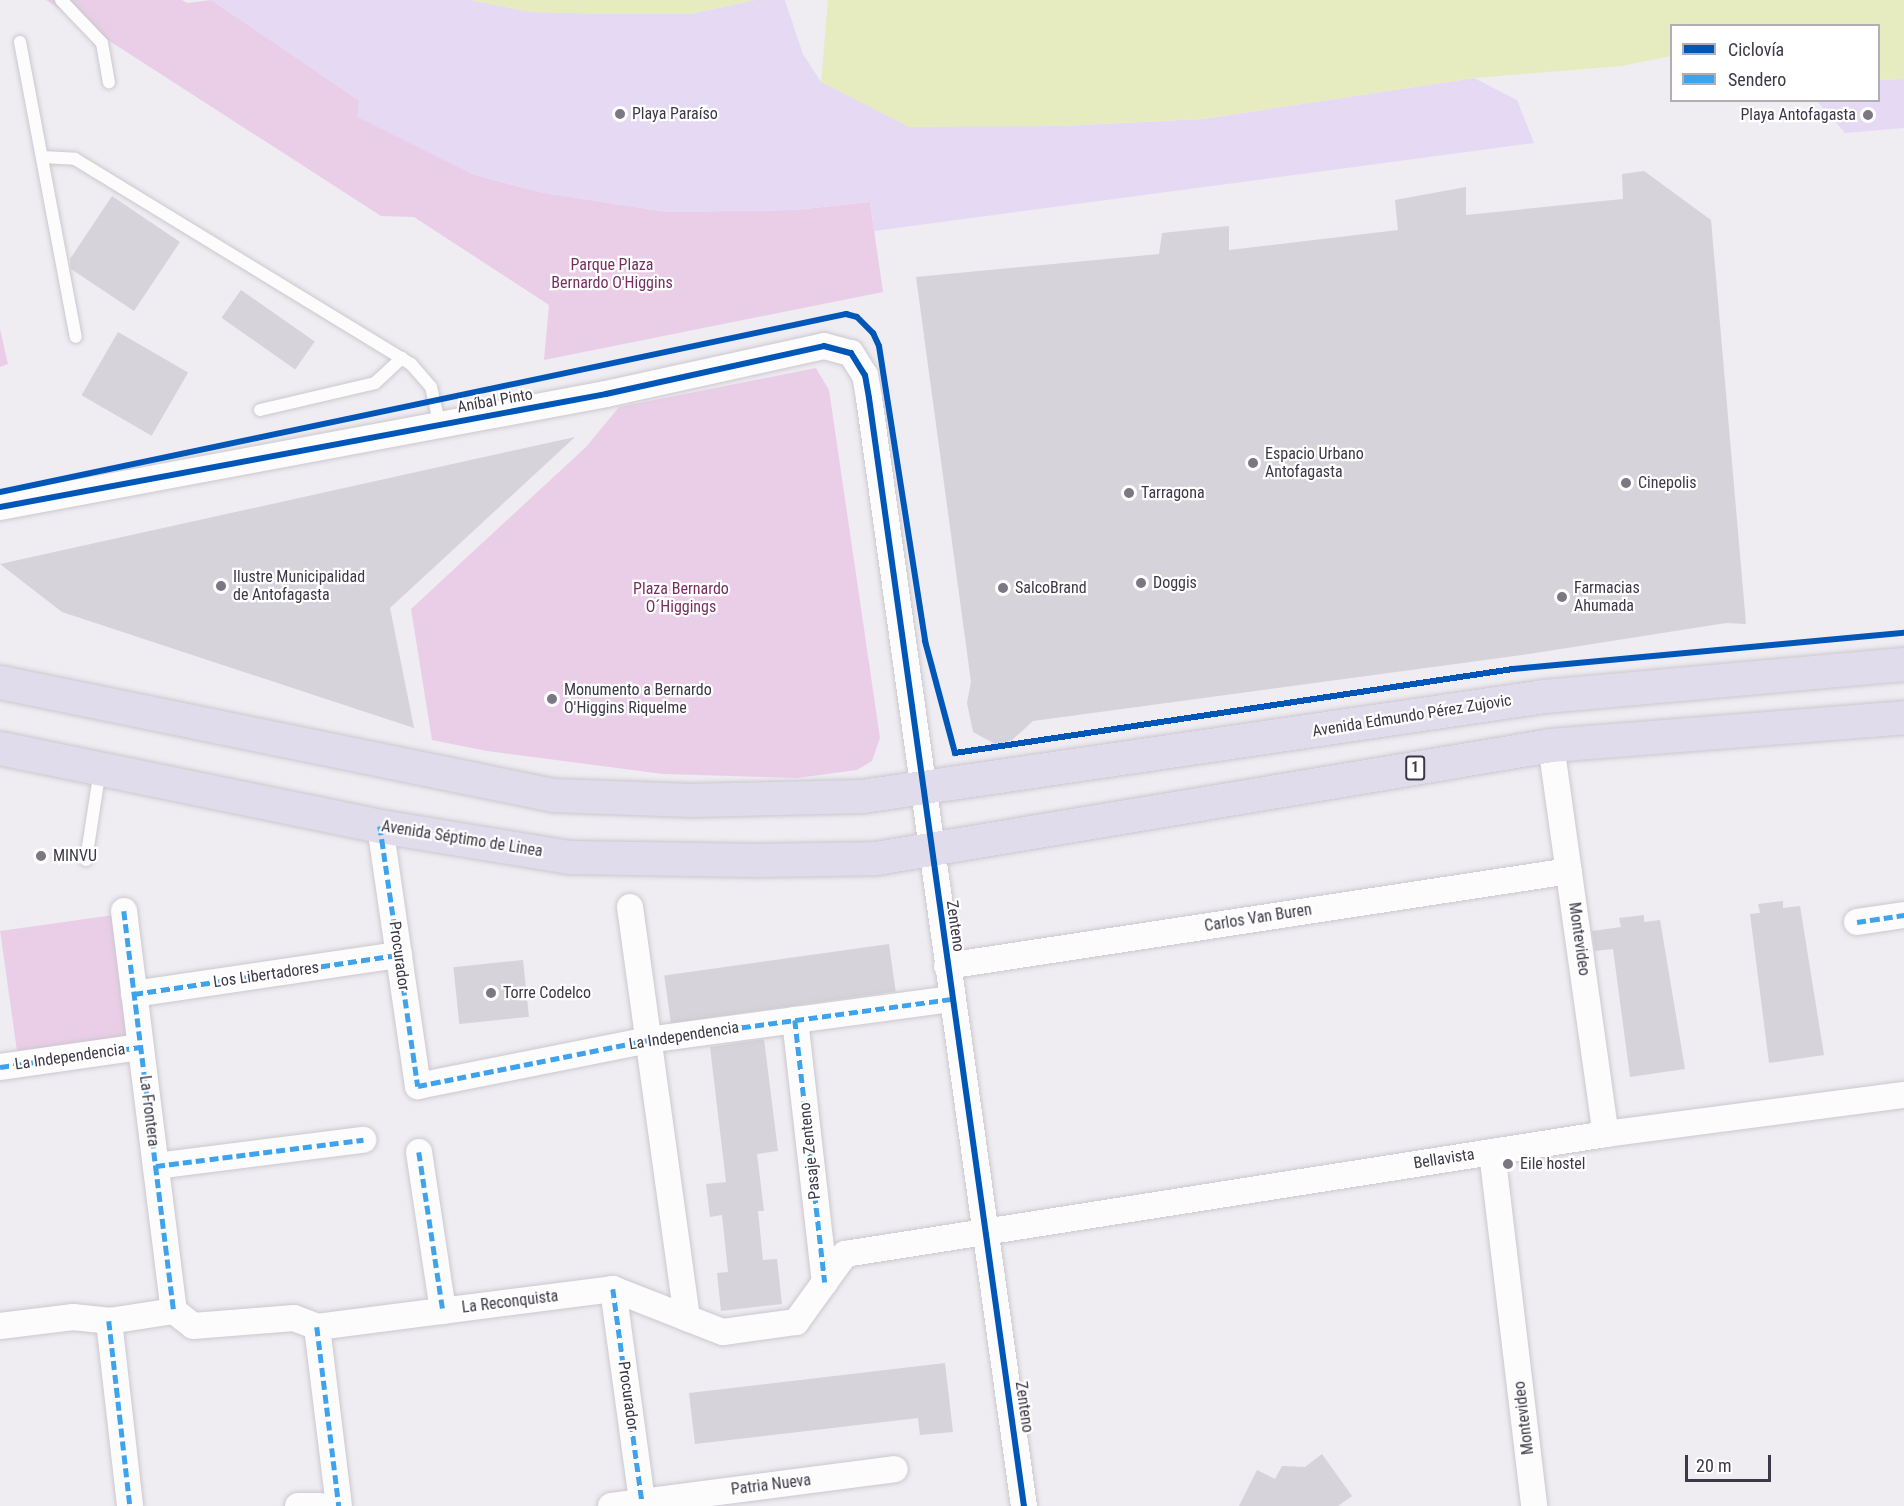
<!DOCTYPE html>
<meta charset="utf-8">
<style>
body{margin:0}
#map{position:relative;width:1904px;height:1506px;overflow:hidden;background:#efecf2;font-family:"Roboto Condensed",sans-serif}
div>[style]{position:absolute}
.green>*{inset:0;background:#eacee7;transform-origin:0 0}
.sand>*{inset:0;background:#e6d9f4}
.water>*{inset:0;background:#e7ecc0}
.pier>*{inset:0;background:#efecf2}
.building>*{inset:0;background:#d6d3da;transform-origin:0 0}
.roads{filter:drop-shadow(0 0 2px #cbc8ce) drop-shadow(0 0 2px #cbc8ce)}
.lane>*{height:12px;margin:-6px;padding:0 6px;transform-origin:6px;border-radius:6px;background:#fdfcfd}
.street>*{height:26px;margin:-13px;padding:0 13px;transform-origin:13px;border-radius:13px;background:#fdfcfd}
.highway>*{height:33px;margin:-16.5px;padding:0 16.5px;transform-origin:16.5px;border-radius:16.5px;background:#e1dceb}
.quiet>*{height:4.5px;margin-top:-2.25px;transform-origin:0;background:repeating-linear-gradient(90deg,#3fa3ec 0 9px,transparent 0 13.5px)}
.cycleway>*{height:6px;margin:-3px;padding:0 3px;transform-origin:3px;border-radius:3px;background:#0057b8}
.dots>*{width:16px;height:16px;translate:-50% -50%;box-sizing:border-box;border:3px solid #fff;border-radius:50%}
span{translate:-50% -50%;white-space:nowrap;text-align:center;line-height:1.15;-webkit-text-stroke:4.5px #fff;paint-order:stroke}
.shield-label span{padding:2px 4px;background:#fff;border:2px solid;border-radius:4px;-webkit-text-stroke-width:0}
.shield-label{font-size:15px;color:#3d3847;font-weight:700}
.poi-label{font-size:16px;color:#3d3847}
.left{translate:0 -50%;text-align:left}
.right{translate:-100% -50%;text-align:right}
.park-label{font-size:16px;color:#752f5f}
.street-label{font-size:16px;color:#3d3847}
.legend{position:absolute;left:1670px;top:24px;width:210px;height:78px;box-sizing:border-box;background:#fff;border:2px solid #b1afb5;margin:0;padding:8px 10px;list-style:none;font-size:18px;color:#3d3847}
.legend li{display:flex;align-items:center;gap:12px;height:30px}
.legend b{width:30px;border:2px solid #b1afb5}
.scale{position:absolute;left:1685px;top:1455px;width:86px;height:27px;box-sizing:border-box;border:3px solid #3d3847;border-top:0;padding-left:8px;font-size:18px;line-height:21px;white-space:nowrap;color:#3d3847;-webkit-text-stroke:4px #fff;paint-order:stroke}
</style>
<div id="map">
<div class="green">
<div style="clip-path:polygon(46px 0,182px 0,187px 3px,211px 0,472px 174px,539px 192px,667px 212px,794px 210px,870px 202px,883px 292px,544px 360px,549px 305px,414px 217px,381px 216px)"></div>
<div style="clip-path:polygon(0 329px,8px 364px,0 367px)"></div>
<div style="clip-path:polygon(816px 368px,829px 390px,880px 738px,872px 761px,857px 770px,797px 778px,663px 774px,487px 751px,432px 740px,411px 609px,586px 447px,619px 407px)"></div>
<div style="left:114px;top:915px;width:126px;height:115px;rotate:82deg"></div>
</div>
<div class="sand">
<div style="clip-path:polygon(211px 0,471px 0,531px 12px,690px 14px,755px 0,785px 0,789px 8px,1061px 126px,1203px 119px,1474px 78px,1517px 100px,1534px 143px,874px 231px,870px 202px,794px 210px,667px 212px,539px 192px,472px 174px,357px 117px,359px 101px)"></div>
<div style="clip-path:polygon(1904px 79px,1904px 128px,1845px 133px,1817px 101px,1878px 100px,1879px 80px)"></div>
</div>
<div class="water">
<div style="clip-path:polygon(471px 0,755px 0,690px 14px,598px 14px,531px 12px)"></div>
<div style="clip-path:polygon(785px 0,1904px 0,1904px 79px,1879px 80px,1878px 26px,1672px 26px,1671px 56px,1621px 66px,1474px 78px,1203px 119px,1061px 126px,909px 127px,821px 82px,803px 54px)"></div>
</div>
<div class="pier">
<div style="clip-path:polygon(785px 0,828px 0,821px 82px,803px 54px)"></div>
</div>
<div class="building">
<div style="clip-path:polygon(1644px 171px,1711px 220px,1746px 624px,1726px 623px,1522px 655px,1033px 721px,1012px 740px,997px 745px,973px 732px,967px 703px,971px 682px,916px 277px,1159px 254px,1162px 233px,1229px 226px,1229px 250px,1398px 230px,1395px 200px,1466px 187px,1466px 215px,1623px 199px,1622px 174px)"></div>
<div style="clip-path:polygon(112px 196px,180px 242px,134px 311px,71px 269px,70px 259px)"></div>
<div style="left:241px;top:290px;width:90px;height:34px;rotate:35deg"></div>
<div style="left:118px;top:332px;width:81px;height:73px;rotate:30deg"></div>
<div style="clip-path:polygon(575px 437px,390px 608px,414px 728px,62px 612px,0 564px)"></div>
<div style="clip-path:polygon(1783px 901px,1783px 908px,1800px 906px,1824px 1055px,1769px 1063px,1750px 914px,1760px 913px,1758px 904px)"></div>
<div style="clip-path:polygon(1644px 915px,1644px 922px,1660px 920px,1685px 1069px,1630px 1077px,1613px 949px,1595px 951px,1592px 931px,1621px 927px,1619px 918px)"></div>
<div style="left:889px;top:944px;width:48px;height:227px;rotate:82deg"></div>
<div style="left:523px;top:960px;width:57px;height:70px;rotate:84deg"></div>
<div style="clip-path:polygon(764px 1039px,778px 1151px,757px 1154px,764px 1211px,758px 1211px,763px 1260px,777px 1259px,782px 1304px,721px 1311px,717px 1273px,728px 1272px,722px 1215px,710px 1217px,706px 1184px,726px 1182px,710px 1047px)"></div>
<div style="clip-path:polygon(945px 1363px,953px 1432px,920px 1435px,918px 1418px,695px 1444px,689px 1393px)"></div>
<div style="clip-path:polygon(1322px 1454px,1352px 1496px,1338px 1506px,1239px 1506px,1257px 1470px,1275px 1479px,1282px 1466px,1305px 1467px)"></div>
</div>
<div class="roads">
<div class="lane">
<div style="left:61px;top:0;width:59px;rotate:46.4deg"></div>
<div style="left:102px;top:43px;width:40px;rotate:80deg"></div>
<div style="left:20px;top:42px;width:300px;rotate:79.3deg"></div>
<div style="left:42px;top:157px;width:33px;rotate:3deg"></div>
<div style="left:75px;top:159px;width:394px;rotate:31.4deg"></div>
<div style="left:411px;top:364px;width:30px;rotate:49deg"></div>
<div style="left:431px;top:387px;width:39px;rotate:77deg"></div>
<div style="left:260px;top:410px;width:118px;rotate:-13.2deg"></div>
<div style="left:375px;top:383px;width:37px;rotate:-43deg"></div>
<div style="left:86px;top:860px;width:91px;rotate:-81.2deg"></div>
</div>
<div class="street">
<div style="left:0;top:507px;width:616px;rotate:-10.56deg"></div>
<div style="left:606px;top:394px;width:223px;rotate:-12.4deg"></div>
<div style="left:824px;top:346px;width:28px;rotate:15deg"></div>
<div style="left:851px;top:353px;width:26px;rotate:58deg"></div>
<div style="left:865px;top:375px;width:23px;rotate:80deg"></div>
<div style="left:869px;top:398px;width:1119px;rotate:82.04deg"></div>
<div style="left:1551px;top:745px;width:393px;rotate:82deg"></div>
<div style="left:380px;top:826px;width:263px;rotate:81.7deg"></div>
<div style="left:418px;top:1086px;width:235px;rotate:-11.3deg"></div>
<div style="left:648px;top:1040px;width:307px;rotate:-7.7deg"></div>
<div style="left:630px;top:907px;width:415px;rotate:82.1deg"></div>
<div style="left:124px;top:911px;width:403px;rotate:82.9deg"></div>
<div style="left:1857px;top:922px;width:48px;rotate:-8.5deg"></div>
<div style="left:947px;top:966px;width:629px;rotate:-8.68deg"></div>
<div style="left:134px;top:994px;width:268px;rotate:-8.4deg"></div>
<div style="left:795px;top:1020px;width:264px;rotate:83.5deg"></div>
<div style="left:0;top:1067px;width:142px;rotate:-8.1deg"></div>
<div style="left:419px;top:1152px;width:161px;rotate:81.4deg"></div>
<div style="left:1492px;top:1152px;width:356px;rotate:83.2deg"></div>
<div style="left:156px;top:1166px;width:209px;rotate:-7.2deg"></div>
<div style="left:613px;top:1289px;width:215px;rotate:82.2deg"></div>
<div style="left:109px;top:1321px;width:186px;rotate:83.5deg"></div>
<div style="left:0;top:1326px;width:74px;rotate:-7deg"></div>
<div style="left:73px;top:1317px;width:36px;rotate:6deg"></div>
<div style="left:109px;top:1321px;width:66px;rotate:-8.7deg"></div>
<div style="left:174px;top:1311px;width:24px;rotate:38deg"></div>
<div style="left:193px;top:1326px;width:101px;rotate:-4.5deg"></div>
<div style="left:294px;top:1318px;width:25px;rotate:21deg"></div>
<div style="left:317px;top:1327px;width:298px;rotate:-7.3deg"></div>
<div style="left:613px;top:1289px;width:118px;rotate:21.4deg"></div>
<div style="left:723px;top:1332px;width:74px;rotate:-7.8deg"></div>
<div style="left:796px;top:1322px;width:84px;rotate:-54.2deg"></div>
<div style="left:845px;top:1254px;width:770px;rotate:-8.96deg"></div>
<div style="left:1606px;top:1134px;width:301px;rotate:-7.5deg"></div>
<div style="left:317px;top:1327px;width:180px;rotate:83deg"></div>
<div style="left:298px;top:1506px;width:22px"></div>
<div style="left:611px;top:1506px;width:286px;rotate:-7.4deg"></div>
</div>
<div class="highway">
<div style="left:0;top:682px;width:564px;rotate:11.55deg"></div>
<div style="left:553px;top:795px;width:138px;rotate:2.1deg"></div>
<div style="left:691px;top:800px;width:171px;rotate:-1.3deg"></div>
<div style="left:862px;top:796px;width:689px;rotate:-8.34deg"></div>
<div style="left:1544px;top:696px;width:361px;rotate:-5.1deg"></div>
<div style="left:0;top:748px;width:388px;rotate:11.6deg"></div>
<div style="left:380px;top:826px;width:193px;rotate:9.3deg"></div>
<div style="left:570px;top:857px;width:185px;rotate:0.9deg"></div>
<div style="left:755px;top:860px;width:121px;rotate:-0.9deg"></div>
<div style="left:876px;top:858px;width:684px;rotate:-9.5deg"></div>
<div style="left:1551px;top:745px;width:354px;rotate:-4.5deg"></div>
</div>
</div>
<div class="quiet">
<div style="left:380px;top:826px;width:263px;rotate:81.7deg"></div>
<div style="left:418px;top:1086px;width:235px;rotate:-11.3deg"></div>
<div style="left:648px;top:1040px;width:307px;rotate:-7.7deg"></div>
<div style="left:124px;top:911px;width:403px;rotate:82.9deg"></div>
<div style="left:1857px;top:922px;width:48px;rotate:-8.5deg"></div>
<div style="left:134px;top:994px;width:268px;rotate:-8.4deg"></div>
<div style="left:795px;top:1020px;width:264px;rotate:83.5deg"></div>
<div style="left:0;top:1067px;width:142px;rotate:-8.1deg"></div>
<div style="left:419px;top:1152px;width:161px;rotate:81.4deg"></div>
<div style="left:156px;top:1166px;width:209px;rotate:-7.2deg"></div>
<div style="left:613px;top:1289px;width:215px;rotate:82.2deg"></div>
<div style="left:109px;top:1321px;width:186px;rotate:83.5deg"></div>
<div style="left:317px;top:1327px;width:180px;rotate:83deg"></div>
</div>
<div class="cycleway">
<div style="left:0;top:492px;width:865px;rotate:-11.88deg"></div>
<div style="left:846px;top:314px;width:11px;rotate:15deg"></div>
<div style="left:857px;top:317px;width:23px;rotate:45deg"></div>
<div style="left:873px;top:333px;width:14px;rotate:65deg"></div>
<div style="left:879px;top:346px;width:299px;rotate:81.1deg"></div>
<div style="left:925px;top:641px;width:116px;rotate:75deg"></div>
<div style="left:955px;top:753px;width:564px;rotate:-8.56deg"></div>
<div style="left:1513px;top:669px;width:393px;rotate:-5.3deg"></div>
<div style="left:0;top:507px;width:616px;rotate:-10.56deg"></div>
<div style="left:606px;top:394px;width:223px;rotate:-12.4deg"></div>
<div style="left:824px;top:346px;width:28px;rotate:15deg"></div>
<div style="left:851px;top:353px;width:26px;rotate:58deg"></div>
<div style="left:865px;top:375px;width:23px;rotate:80deg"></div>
<div style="left:869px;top:398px;width:1119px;rotate:82.04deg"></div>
</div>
<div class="dots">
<div style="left:620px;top:114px;background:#7b7783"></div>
<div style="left:1868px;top:115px;background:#7b7783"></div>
<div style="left:1253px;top:463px;background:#7b7783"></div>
<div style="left:1626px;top:483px;background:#7b7783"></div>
<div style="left:1129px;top:493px;background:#7b7783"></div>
<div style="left:1141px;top:583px;background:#7b7783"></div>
<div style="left:221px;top:586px;background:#7b7783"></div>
<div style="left:1003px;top:588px;background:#7b7783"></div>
<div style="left:1562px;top:597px;background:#7b7783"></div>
<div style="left:552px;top:699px;background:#7b7783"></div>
<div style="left:41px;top:856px;background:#7b7783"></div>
<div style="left:491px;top:993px;background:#7b7783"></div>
<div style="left:1508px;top:1164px;background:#7b7783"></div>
</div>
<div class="shield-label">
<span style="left:1415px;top:768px">1</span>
</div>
<div class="poi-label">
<span class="left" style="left:632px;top:114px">Playa Paraíso</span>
<span class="right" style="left:1856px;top:115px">Playa Antofagasta</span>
<span class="left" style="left:1265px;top:463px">Espacio Urbano<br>Antofagasta</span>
<span class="left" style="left:1638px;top:483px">Cinepolis</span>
<span class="left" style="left:1141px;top:493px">Tarragona</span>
<span class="left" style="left:233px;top:586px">Ilustre Municipalidad<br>de Antofagasta</span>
<span class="left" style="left:1153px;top:583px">Doggis</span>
<span class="left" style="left:1015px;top:588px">SalcoBrand</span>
<span class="left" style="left:1574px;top:597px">Farmacias<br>Ahumada</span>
<span class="left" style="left:564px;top:699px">Monumento a Bernardo<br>O'Higgins Riquelme</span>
<span class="left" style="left:53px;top:856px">MINVU</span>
<span class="left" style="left:503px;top:993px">Torre Codelco</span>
<span class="left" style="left:1520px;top:1164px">Eile hostel</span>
</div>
<div class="park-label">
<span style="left:612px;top:274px">Parque Plaza<br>Bernardo O'Higgins</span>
<span style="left:681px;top:598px">Plaza Bernardo<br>O´Higgings</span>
</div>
<div class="street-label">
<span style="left:495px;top:401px;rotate:-10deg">Aníbal Pinto</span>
<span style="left:1412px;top:716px;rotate:-9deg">Avenida Edmundo Pérez Zujovic</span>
<span style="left:462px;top:839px;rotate:9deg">Avenida Séptimo de Linea</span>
<span style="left:1258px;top:918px;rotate:-9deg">Carlos Van Buren</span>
<span style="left:955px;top:926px;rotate:82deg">Zenteno</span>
<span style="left:1579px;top:939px;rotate:82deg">Montevideo</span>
<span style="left:399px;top:956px;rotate:82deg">Procurador</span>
<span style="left:266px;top:975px;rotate:-8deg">Los Libertadores</span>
<span style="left:684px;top:1036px;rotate:-9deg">La Independencia</span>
<span style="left:70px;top:1057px;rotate:-8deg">La Independencia</span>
<span style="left:149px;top:1111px;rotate:83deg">La Frontera</span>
<span style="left:810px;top:1151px;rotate:-96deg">Pasaje Zenteno</span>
<span style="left:1444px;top:1159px;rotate:-9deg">Bellavista</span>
<span style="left:510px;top:1302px;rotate:-7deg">La Reconquista</span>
<span style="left:628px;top:1396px;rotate:82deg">Procurador</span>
<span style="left:1024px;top:1407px;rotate:82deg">Zenteno</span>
<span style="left:1524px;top:1418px;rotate:-97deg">Montevideo</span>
<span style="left:771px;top:1485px;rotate:-7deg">Patria Nueva</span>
</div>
<ul class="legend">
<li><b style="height:8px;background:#0057b8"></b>Ciclovía</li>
<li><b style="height:8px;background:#3fa3ec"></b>Sendero</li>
</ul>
<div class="scale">20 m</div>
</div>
